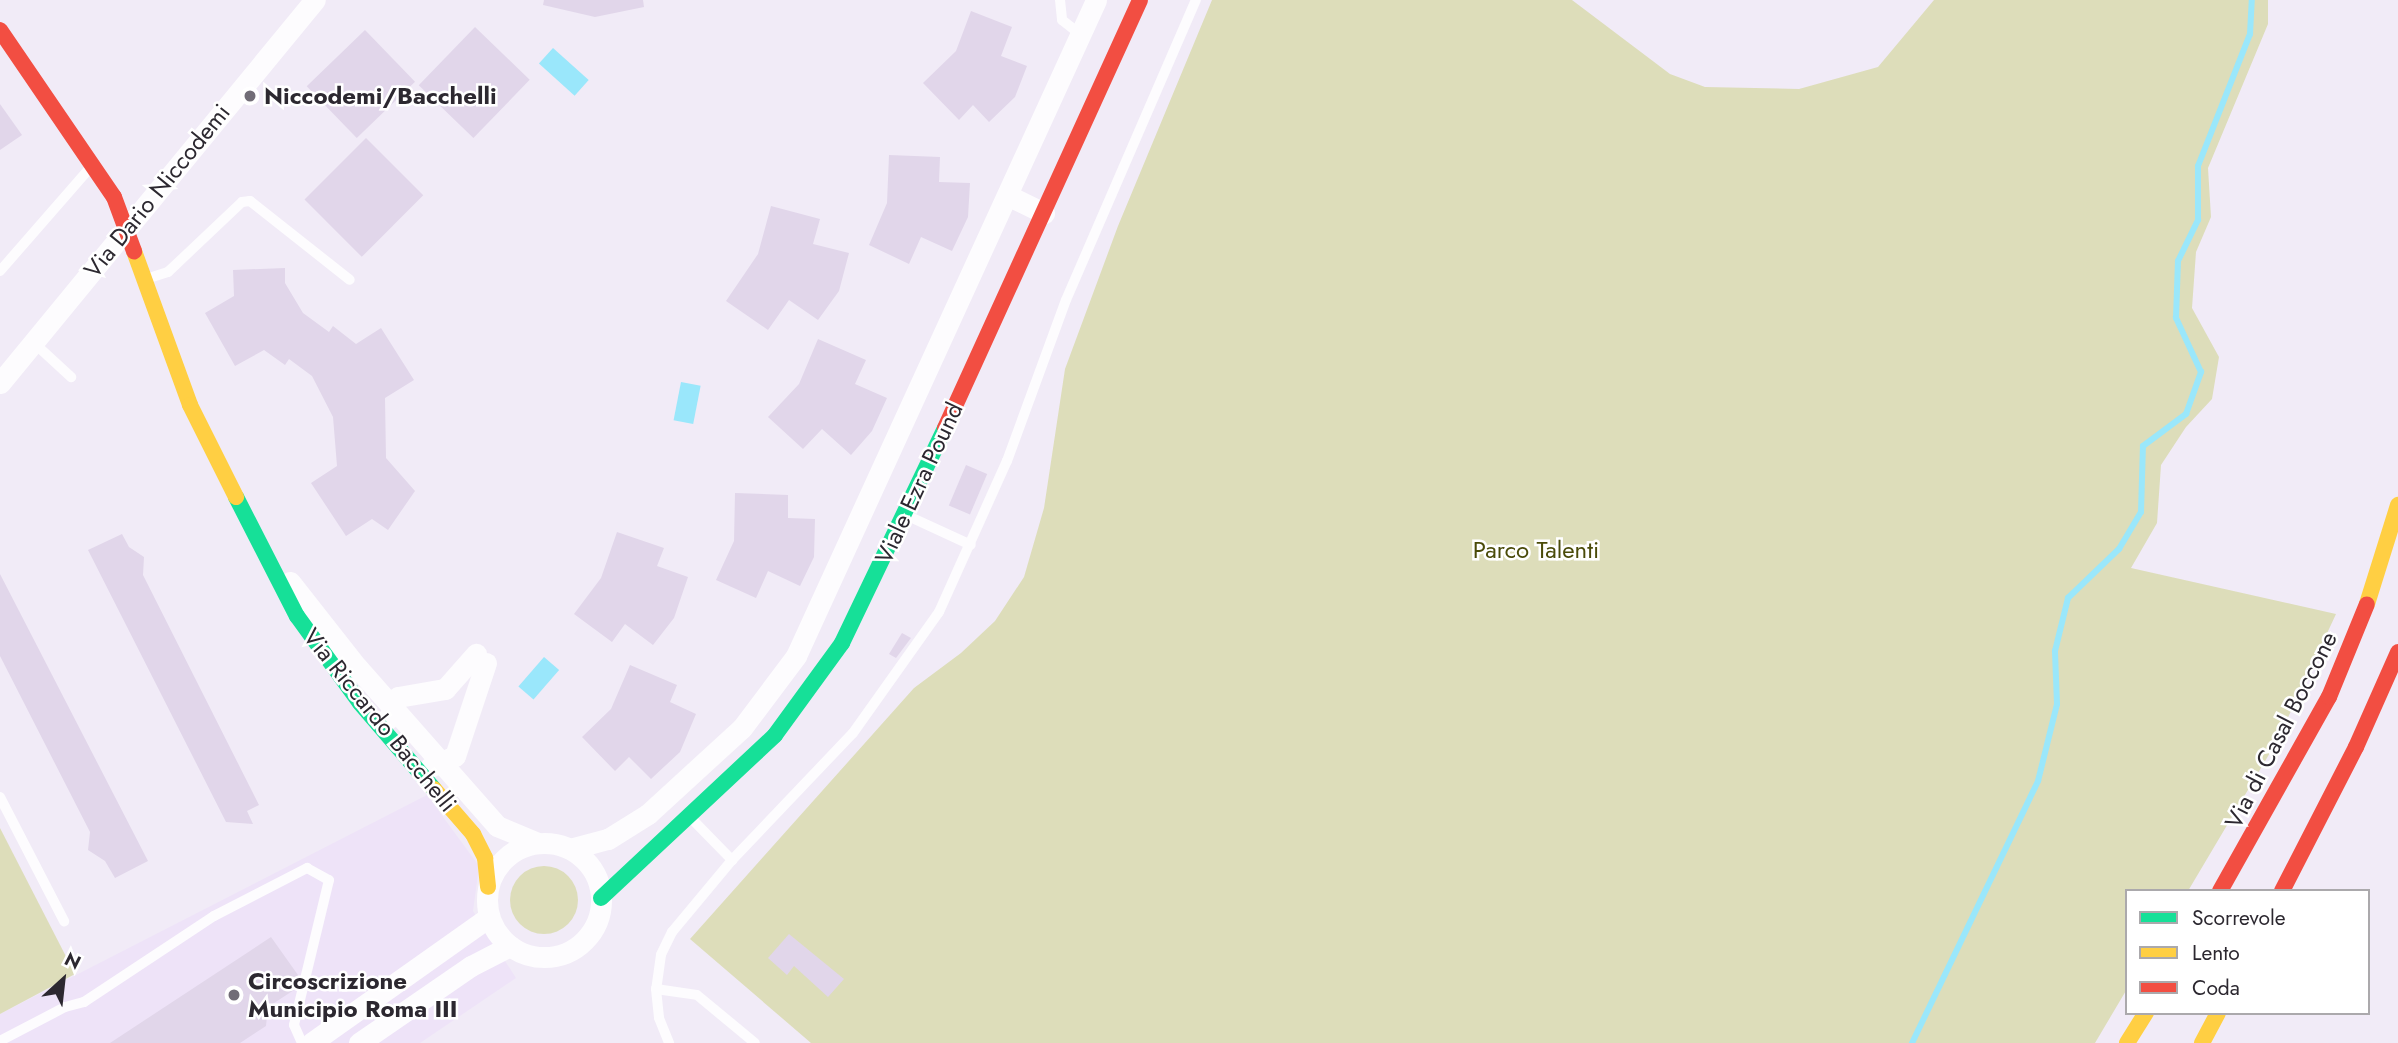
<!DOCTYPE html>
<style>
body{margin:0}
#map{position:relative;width:2398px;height:1043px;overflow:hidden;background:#f1ebf7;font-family:Jost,sans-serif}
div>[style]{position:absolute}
.built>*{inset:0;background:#eee3f8}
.green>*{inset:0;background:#ddddba}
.round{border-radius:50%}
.water>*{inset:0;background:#9ae7fb;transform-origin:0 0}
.stream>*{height:6px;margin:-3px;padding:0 3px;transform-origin:3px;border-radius:3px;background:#9ae7fb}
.building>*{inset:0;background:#e1d6ea;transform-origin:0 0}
.lane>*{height:10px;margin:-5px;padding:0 5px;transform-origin:5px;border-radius:5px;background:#fdfcfe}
.street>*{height:21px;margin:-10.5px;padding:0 10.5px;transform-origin:10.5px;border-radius:10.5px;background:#fdfcfe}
.street>.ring{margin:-10.5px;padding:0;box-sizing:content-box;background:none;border:21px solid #fdfcfe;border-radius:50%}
.fast>*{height:16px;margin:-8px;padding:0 8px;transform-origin:8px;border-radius:8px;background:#16e098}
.slow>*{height:16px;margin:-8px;padding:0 8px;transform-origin:8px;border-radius:8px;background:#ffcf43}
.jam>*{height:16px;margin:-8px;padding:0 8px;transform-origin:8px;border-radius:8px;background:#f24e42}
.dots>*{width:19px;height:19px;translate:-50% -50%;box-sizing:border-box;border:4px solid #fff;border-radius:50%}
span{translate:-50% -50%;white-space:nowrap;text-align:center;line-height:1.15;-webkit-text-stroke:5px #fff;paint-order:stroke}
.poi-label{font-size:24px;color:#2c2830;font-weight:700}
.left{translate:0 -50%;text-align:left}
.street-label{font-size:24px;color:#2c2830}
.park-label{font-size:24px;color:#4a4b09}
.legend{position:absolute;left:2125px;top:889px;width:245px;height:126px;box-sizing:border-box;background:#fff;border:2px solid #aba9ac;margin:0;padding:9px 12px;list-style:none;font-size:21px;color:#2c2830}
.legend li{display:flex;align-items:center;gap:14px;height:35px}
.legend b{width:35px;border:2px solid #aba9ac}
.north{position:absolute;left:28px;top:945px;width:70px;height:70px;-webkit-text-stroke:5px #fff;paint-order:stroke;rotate:27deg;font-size:19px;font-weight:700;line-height:28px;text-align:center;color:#2c2830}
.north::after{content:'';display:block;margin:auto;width:24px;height:32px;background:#2c2830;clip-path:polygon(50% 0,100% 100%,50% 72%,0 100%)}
</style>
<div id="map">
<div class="built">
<div style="clip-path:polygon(427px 795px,479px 866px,473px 911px,516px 978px,420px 1043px,0 1043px,0 1014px)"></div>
</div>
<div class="green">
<div style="clip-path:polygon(1212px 0,1572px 0,1670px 74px,1705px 87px,1799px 89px,1878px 67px,1934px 0,2268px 0,2268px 24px,2208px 168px,2211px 217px,2196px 252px,2192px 308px,2219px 357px,2212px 399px,2186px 427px,2161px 465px,2157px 523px,2131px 568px,2336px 614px,2277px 741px,2188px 891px,2127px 891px,2127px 989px,2095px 1043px,811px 1043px,690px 939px,914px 688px,961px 653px,995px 621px,1024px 577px,1044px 508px,1065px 369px,1118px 226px)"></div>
<div style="clip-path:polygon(0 828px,75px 974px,0 1014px)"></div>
<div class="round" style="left:510px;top:866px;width:68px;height:68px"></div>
</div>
<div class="water">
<div style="left:553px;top:48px;width:48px;height:21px;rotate:42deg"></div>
<div style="left:681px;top:382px;width:20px;height:39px;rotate:11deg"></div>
<div style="left:544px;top:657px;width:20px;height:39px;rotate:41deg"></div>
</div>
<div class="stream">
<div style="left:1912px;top:1043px;width:291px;rotate:-64.3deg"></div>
<div style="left:2038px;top:781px;width:79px;rotate:-76.1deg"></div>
<div style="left:2057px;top:704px;width:53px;rotate:-92.2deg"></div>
<div style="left:2055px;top:651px;width:55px;rotate:-76.2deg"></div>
<div style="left:2068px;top:598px;width:71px;rotate:-43.9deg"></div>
<div style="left:2119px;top:549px;width:43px;rotate:-59.3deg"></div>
<div style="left:2141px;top:512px;width:66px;rotate:-88.3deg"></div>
<div style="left:2143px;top:446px;width:54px;rotate:-36.7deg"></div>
<div style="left:2186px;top:414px;width:45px;rotate:-70.3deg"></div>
<div style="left:2201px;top:372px;width:60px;rotate:-114.8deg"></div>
<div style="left:2176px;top:318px;width:57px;rotate:-88deg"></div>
<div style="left:2178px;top:261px;width:46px;rotate:-64deg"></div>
<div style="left:2198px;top:220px;width:54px;rotate:-90deg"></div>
<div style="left:2198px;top:166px;width:142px;rotate:-68.5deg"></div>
<div style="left:2250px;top:34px;width:34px;rotate:-87deg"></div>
</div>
<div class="building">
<div style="clip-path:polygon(544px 0,643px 0,644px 7px,595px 17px,543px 5px)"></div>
<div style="clip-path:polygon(971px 11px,1012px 27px,1001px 56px,1027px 66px,1015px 97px,989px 122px,973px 105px,959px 120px,923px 83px,956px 51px)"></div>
<div style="left:475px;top:27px;width:76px;height:81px;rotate:44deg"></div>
<div style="left:365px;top:30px;width:72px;height:81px;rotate:46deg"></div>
<div style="clip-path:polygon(0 104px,22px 135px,0 150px)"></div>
<div style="left:366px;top:138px;width:81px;height:87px;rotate:45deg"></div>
<div style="clip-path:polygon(889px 155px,940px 157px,939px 182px,970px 183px,968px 217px,952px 251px,921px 237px,909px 264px,869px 245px,887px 203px)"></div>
<div style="clip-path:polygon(771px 206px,820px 219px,813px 244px,849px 253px,839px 291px,818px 320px,789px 300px,768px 330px,726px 301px,758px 254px)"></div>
<div style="clip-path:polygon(285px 268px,285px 283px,303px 313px,329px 332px,333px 326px,356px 344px,381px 328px,414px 380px,385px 398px,386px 458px,415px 491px,388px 530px,372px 519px,346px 536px,311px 483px,337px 466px,333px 417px,312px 376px,289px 359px,285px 365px,264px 350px,235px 366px,205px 313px,234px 296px,233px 270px)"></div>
<div style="clip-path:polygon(818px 339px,866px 360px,855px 384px,887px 398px,872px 431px,851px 455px,822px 429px,803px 449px,768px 417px,799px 384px)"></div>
<div style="left:966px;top:465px;width:23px;height:44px;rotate:23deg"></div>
<div style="clip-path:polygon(735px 493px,788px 495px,788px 518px,815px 519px,814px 557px,800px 586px,768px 571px,756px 598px,716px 580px,734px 541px)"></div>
<div style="clip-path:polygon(617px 532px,664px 548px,657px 566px,688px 577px,674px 618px,653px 645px,625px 624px,612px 642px,574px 614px,601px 578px)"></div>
<div style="clip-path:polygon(122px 534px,129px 547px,144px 557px,143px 575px,259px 805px,247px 811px,253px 824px,226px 822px,88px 550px)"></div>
<div style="clip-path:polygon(0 574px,148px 861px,115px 878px,105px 861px,88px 850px,90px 832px,0 656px)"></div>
<div style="clip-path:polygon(902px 633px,911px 638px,896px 658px,889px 654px)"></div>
<div style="clip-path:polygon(630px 665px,677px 685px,670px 702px,696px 714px,680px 752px,651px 779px,629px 757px,615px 771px,582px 737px,611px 709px)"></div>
<div style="clip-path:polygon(789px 934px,844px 979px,828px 997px,794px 966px,787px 975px,768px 958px)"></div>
<div style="clip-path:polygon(271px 937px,298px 975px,294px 990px,268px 1007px,266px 1026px,240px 1043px,110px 1043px)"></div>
</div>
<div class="lane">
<div style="left:1060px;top:0;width:20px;rotate:84deg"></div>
<div style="left:1062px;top:20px;width:24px;rotate:38deg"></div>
<div style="left:0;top:271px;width:137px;rotate:-48.9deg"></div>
<div style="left:146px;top:279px;width:23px;rotate:-18deg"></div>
<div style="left:168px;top:272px;width:102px;rotate:-43.4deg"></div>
<div style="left:242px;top:202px;width:8px;rotate:-7deg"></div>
<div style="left:250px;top:201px;width:127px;rotate:38.3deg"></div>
<div style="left:33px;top:342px;width:52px;rotate:42.6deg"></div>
<div style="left:908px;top:516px;width:69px;rotate:24.7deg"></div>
<div style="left:0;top:797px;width:140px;rotate:62.7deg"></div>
<div style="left:689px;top:816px;width:62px;rotate:45.7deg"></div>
<div style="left:732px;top:860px;width:94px;rotate:129.8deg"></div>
<div style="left:672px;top:932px;width:25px;rotate:116deg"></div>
<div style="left:661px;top:955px;width:34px;rotate:98deg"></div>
<div style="left:656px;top:989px;width:41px;rotate:8.3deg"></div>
<div style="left:697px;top:995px;width:75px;rotate:39.6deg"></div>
<div style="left:732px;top:860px;width:175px;rotate:-46.4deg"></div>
<div style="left:853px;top:733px;width:148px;rotate:-54.6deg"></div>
<div style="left:939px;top:612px;width:166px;rotate:-65.8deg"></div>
<div style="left:1007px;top:461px;width:171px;rotate:-69.9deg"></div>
<div style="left:1066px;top:300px;width:327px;rotate:-66.6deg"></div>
<div style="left:656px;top:989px;width:29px;rotate:84deg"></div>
<div style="left:659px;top:1018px;width:27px;rotate:68deg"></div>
<div style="left:0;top:1041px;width:73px;rotate:-27.6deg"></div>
<div style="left:65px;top:1007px;width:20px;rotate:-15deg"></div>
<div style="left:84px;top:1002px;width:156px;rotate:-33.5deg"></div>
<div style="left:214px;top:916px;width:105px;rotate:-27.3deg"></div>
<div style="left:307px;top:868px;width:25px;rotate:29deg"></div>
<div style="left:329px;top:880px;width:149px;rotate:103.6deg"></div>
<div style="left:294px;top:1025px;width:20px;rotate:66deg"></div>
</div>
<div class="street">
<div style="left:1009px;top:196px;width:39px;rotate:26deg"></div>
<div style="left:0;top:383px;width:496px;rotate:-50.6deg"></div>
<div style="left:290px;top:582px;width:108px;rotate:51.8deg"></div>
<div style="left:357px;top:667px;width:212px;rotate:48.6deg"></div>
<div style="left:497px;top:826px;width:44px;rotate:22.5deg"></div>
<div style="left:388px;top:719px;width:24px;rotate:-66deg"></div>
<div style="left:398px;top:697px;width:48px;rotate:-9.7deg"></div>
<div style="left:445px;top:689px;width:47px;rotate:-48.5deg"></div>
<div style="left:430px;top:767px;width:27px;rotate:-24deg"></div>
<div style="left:455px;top:756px;width:98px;rotate:-71.6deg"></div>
<div class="ring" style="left:487px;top:843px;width:93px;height:93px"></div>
<div style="left:570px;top:849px;width:39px;rotate:-15deg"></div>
<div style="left:608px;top:839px;width:47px;rotate:-32deg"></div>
<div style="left:648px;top:814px;width:127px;rotate:-42.5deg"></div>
<div style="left:742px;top:728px;width:90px;rotate:-53.1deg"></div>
<div style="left:796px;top:656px;width:721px;rotate:-65.42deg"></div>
<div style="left:311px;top:1043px;width:218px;rotate:-35.3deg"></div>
<div style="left:359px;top:1043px;width:136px;rotate:-34.5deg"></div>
<div style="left:471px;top:966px;width:44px;rotate:-27.1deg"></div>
</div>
<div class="fast">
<div style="left:236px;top:497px;width:134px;rotate:62.9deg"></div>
<div style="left:297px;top:616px;width:107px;rotate:54.1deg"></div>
<div style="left:360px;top:703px;width:113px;rotate:49.3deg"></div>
<div style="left:601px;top:898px;width:238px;rotate:-43.1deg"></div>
<div style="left:775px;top:735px;width:114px;rotate:-53.9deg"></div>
<div style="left:842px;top:643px;width:238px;rotate:-64.4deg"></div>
</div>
<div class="slow">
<div style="left:134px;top:251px;width:164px;rotate:70deg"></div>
<div style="left:190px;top:405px;width:103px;rotate:63.4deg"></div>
<div style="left:2367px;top:604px;width:104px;rotate:-72.6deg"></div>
<div style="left:434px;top:789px;width:60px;rotate:49.1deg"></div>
<div style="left:473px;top:834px;width:27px;rotate:63deg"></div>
<div style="left:485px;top:858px;width:29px;rotate:84deg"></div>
<div style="left:2127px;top:1043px;width:36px;rotate:-58deg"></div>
<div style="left:2202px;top:1043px;width:34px;rotate:-62deg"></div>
</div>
<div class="jam">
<div style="left:0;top:30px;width:202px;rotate:55.7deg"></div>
<div style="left:114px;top:197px;width:58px;rotate:69.7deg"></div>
<div style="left:945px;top:428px;width:470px;rotate:-65.5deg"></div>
<div style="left:2220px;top:891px;width:223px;rotate:-60.7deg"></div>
<div style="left:2329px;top:697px;width:100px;rotate:-67.8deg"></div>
<div style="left:2282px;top:891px;width:162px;rotate:-62.8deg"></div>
<div style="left:2356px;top:747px;width:104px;rotate:-66.1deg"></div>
</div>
<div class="dots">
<div style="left:250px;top:96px;background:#716c76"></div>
<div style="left:234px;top:995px;background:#716c76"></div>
</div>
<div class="poi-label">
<span class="left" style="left:264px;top:96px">Niccodemi/Bacchelli</span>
<span class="left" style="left:248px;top:995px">Circoscrizione<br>Municipio Roma III</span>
</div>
<div class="street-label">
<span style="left:157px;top:191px;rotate:-51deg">Via Dario Niccodemi</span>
<span style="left:919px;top:483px;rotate:-65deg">Viale Ezra Pound</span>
<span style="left:380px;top:720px;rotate:51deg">Via Riccardo Bacchelli</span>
<span style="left:2281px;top:730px;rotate:-63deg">Via di Casal Boccone</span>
</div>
<div class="park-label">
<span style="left:1536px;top:550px">Parco Talenti</span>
</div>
<ul class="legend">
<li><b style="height:9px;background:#16e098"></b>Scorrevole</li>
<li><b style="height:9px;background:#ffcf43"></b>Lento</li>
<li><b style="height:9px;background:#f24e42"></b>Coda</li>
</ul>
<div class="north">N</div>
</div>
